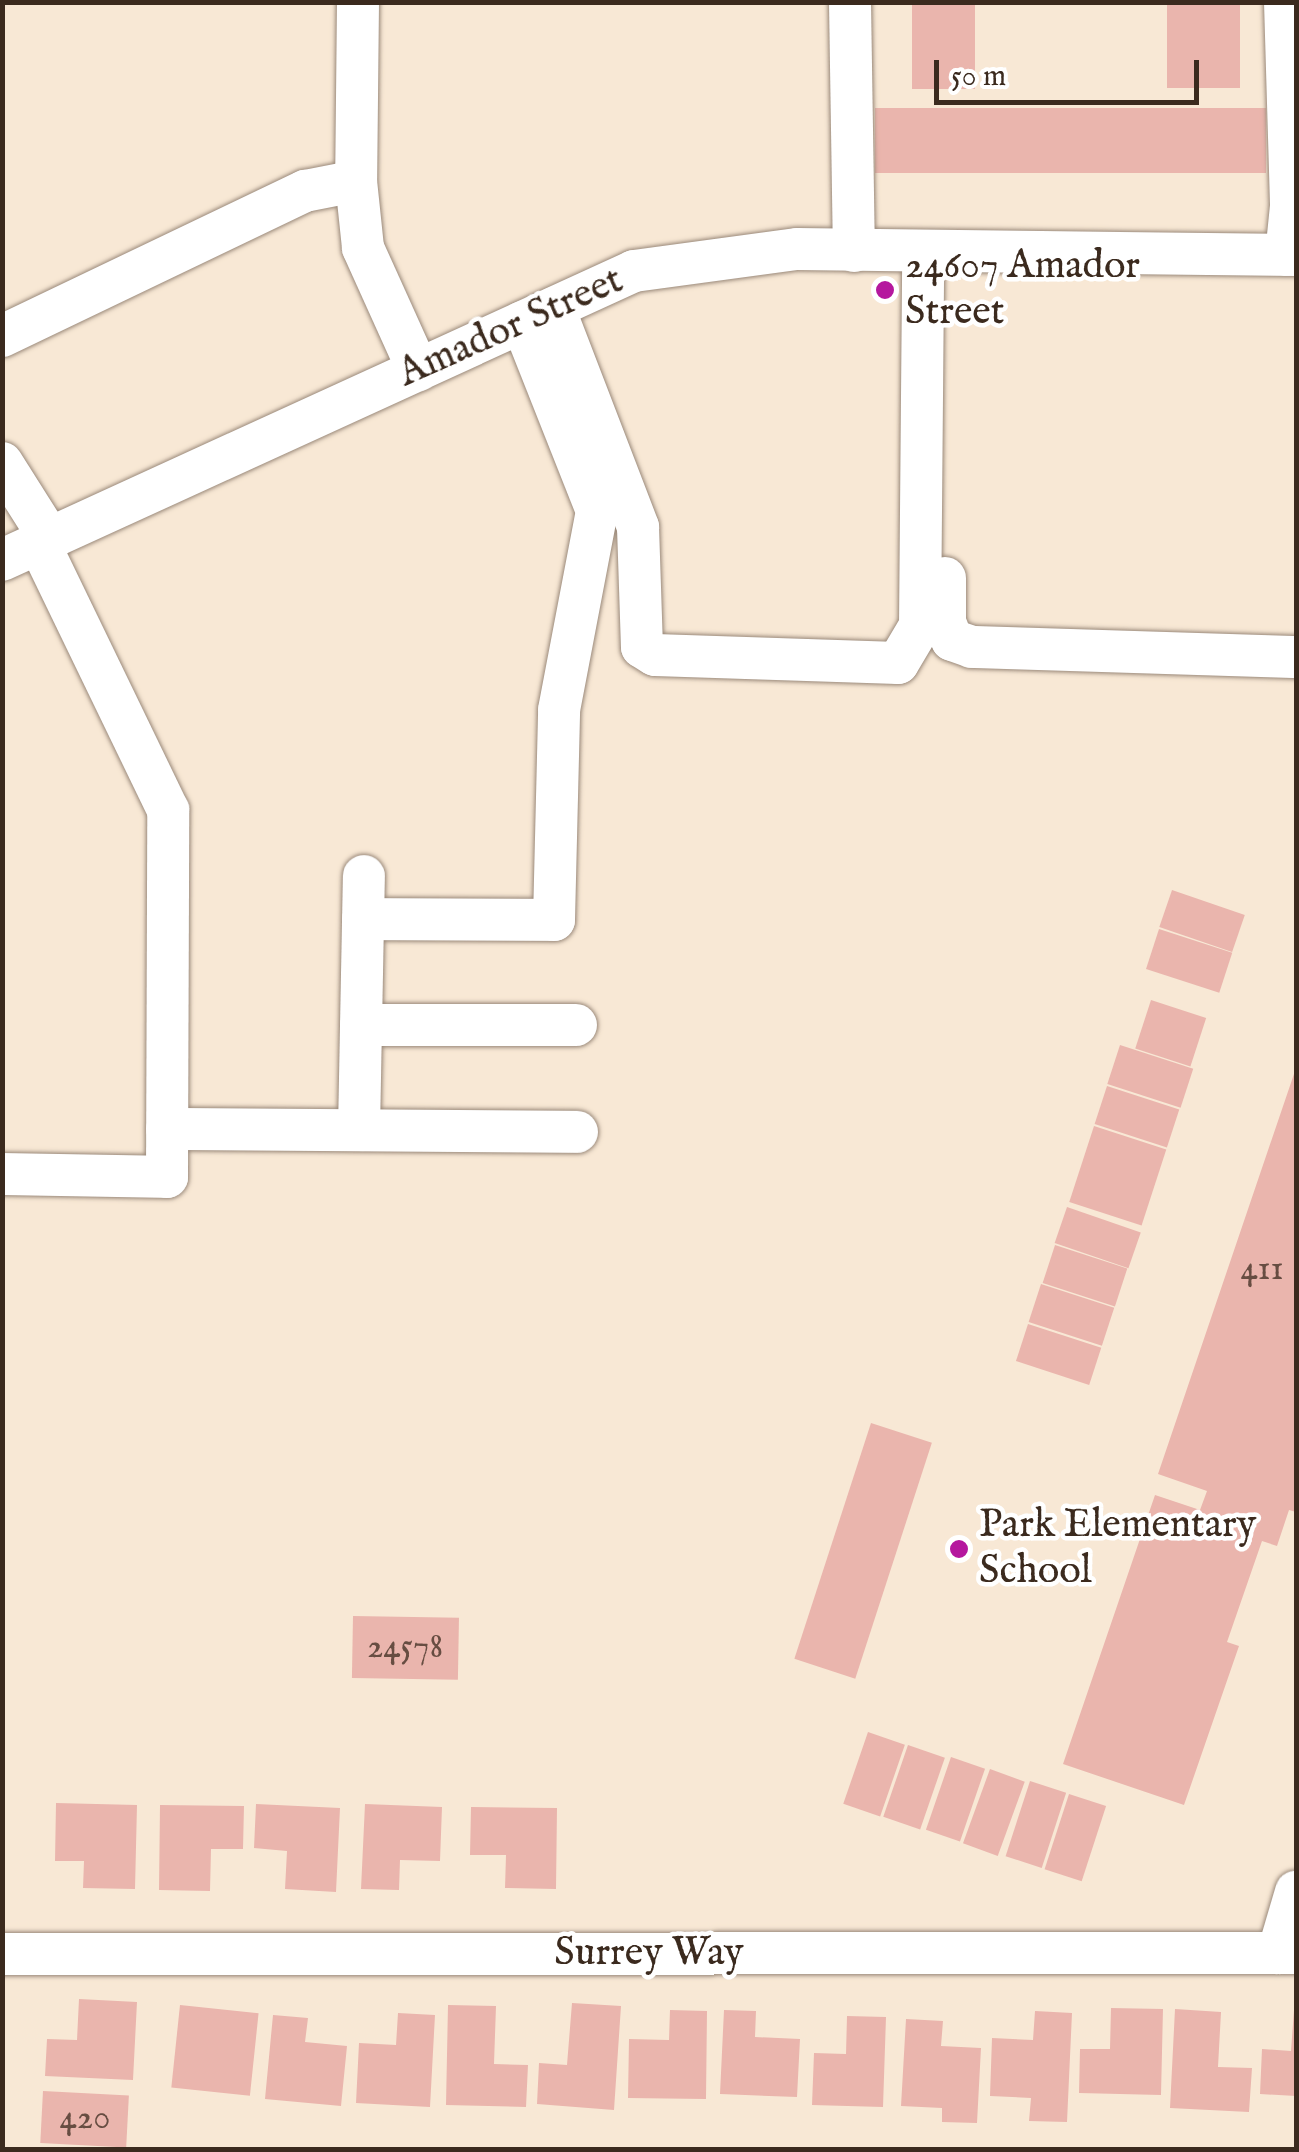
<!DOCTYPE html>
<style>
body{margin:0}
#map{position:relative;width:1299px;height:2152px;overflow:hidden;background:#f8e8d5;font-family:"IM FELL English",serif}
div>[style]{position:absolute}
.building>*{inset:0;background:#eab5ad;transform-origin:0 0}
.roads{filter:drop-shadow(0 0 2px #9a897a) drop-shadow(0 0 2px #9a897a)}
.minor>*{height:42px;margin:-21px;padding:0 21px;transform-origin:21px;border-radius:21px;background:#fff}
.dots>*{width:28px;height:28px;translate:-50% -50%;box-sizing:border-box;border:5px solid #fff;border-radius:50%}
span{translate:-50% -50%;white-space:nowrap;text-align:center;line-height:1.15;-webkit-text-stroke:9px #fff;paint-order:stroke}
.number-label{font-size:35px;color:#674d42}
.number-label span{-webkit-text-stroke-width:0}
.poi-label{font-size:40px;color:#3b2a1e}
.left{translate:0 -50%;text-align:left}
.street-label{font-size:40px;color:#3b2a1e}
.frame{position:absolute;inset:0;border:5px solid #3b2a1e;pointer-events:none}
.scale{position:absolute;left:934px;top:60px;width:265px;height:45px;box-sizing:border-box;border:5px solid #3b2a1e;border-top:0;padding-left:12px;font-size:30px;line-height:35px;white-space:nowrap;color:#3b2a1e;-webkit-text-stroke:8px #fff;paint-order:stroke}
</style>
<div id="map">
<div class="building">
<div style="left:912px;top:2px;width:63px;height:87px"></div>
<div style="left:1167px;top:2px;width:73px;height:86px"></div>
<div style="left:875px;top:108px;width:391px;height:65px"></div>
<div style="left:1172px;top:890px;width:77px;height:39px;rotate:19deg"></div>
<div style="left:1159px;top:929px;width:77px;height:42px;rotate:18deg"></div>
<div style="left:1151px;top:1000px;width:58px;height:51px;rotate:18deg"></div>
<div style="left:1120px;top:1045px;width:77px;height:41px;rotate:18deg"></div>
<div style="clip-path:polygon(1296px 1068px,1296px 1512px,1289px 1510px,1277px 1546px,1262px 1541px,1227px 1642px,1239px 1646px,1184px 1805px,1063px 1764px,1155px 1495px,1200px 1510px,1207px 1491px,1158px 1474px)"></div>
<div style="left:1107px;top:1086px;width:76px;height:40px;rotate:18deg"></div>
<div style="left:1094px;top:1126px;width:76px;height:80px;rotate:18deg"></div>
<div style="left:1067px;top:1207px;width:78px;height:38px;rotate:19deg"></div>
<div style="left:1055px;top:1245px;width:76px;height:40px;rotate:18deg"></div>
<div style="left:1041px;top:1284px;width:77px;height:40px;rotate:18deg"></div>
<div style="left:1028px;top:1324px;width:77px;height:39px;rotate:18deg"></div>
<div style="left:871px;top:1423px;width:64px;height:248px;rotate:18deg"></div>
<div style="left:353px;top:1616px;width:106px;height:62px;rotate:1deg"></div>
<div style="left:868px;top:1732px;width:39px;height:76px;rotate:19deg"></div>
<div style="left:908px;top:1745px;width:39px;height:76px;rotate:19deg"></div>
<div style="left:951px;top:1757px;width:36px;height:77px;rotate:19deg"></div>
<div style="left:990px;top:1769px;width:37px;height:79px;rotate:20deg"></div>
<div style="left:1030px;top:1781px;width:38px;height:79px;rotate:18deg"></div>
<div style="left:1069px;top:1794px;width:39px;height:79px;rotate:18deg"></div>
<div style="clip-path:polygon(56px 1803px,137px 1805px,135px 1889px,83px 1888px,84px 1861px,55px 1861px)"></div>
<div style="clip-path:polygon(256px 1804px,340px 1808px,336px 1892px,285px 1889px,287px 1851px,254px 1848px)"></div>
<div style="clip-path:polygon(365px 1804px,442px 1807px,440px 1861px,400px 1860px,399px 1890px,361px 1889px)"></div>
<div style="clip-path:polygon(160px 1805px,244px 1806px,243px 1849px,211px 1849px,210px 1891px,159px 1890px)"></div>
<div style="clip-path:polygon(471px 1807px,557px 1808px,556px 1889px,505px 1888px,506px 1855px,470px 1855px)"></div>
<div style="clip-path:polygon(79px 1999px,137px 2002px,133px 2080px,45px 2076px,47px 2039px,77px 2040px)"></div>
<div style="clip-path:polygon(572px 2003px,621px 2006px,614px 2110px,537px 2104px,539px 2063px,567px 2065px)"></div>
<div style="left:180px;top:2005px;width:79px;height:83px;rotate:6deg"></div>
<div style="clip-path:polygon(448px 2005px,496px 2006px,494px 2064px,528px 2065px,526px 2107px,446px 2105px)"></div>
<div style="clip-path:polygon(1111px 2008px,1163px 2009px,1161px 2095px,1079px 2093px,1080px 2049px,1110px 2049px)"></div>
<div style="clip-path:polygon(1175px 2009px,1221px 2012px,1218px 2067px,1252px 2068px,1249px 2112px,1170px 2108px)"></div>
<div style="clip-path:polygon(670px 2010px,707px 2011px,706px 2099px,628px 2098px,629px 2039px,669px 2040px)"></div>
<div style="clip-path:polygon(724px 2010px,756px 2011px,755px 2037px,800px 2039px,797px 2097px,720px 2094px)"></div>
<div style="clip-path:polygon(1294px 2010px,1296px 2096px,1260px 2094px,1262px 2049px,1291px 2051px)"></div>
<div style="clip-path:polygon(1035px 2011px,1072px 2013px,1067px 2122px,1029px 2121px,1031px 2098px,990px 2096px,992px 2038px,1033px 2040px)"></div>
<div style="clip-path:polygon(398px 2013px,435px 2015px,430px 2107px,356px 2103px,359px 2043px,396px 2045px)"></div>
<div style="clip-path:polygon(273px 2015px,308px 2018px,305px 2042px,347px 2046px,341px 2106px,265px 2099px)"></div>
<div style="clip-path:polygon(847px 2016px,886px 2017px,883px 2107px,812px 2105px,814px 2053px,846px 2054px)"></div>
<div style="clip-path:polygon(906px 2019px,943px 2021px,941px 2046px,981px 2048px,977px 2123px,942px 2122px,942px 2108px,901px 2106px)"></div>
<div style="left:43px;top:2091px;width:86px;height:52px;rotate:3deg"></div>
</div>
<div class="roads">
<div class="minor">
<div style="left:358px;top:2px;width:179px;rotate:90.6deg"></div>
<div style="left:356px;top:181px;width:67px;rotate:84deg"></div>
<div style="left:363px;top:248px;width:134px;rotate:65.7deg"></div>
<div style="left:850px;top:2px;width:249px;rotate:89.1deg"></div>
<div style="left:1285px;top:2px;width:204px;rotate:88.3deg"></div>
<div style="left:1291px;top:206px;width:49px;rotate:95.8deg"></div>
<div style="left:554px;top:308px;width:235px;rotate:69deg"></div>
<div style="left:638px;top:527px;width:120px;rotate:88.1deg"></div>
<div style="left:642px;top:647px;width:15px;rotate:32deg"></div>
<div style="left:655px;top:655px;width:243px;rotate:1.9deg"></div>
<div style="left:898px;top:663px;width:43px;rotate:-59.3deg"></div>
<div style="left:920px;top:626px;width:375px;rotate:-89.5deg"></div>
<div style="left:2px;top:336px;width:336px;rotate:-25.6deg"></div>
<div style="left:305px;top:191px;width:52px;rotate:-11.1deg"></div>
<div style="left:2px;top:463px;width:90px;rotate:57.7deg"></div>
<div style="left:2px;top:560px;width:695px;rotate:-24.57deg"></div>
<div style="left:634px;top:271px;width:164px;rotate:-7.7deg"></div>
<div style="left:797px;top:249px;width:499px;rotate:0.7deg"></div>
<div style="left:945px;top:578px;width:44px;rotate:90deg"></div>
<div style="left:945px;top:622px;width:19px;rotate:69deg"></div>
<div style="left:952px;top:640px;width:21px;rotate:19deg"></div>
<div style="left:972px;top:647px;width:324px;rotate:1.8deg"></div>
<div style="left:363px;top:919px;width:191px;rotate:0.3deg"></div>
<div style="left:554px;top:920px;width:210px;rotate:-88.6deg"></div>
<div style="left:559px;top:710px;width:203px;rotate:-79.2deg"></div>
<div style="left:597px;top:511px;width:203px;rotate:-111.6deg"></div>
<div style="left:361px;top:1025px;width:215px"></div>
<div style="left:167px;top:1129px;width:410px;rotate:0.4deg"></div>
<div style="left:359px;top:1130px;width:254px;rotate:-88.9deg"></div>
<div style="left:2px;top:1174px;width:165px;rotate:1deg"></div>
<div style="left:167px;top:1177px;width:367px;rotate:-89.8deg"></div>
<div style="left:168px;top:810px;width:297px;rotate:-115.8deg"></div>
<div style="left:1278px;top:1953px;width:64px;rotate:-73.6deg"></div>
<div style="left:2px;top:1954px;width:1294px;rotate:-0.04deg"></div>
</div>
</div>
<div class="dots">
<div style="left:885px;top:290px;background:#b5179e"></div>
<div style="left:959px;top:1549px;background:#b5179e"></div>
</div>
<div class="number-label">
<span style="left:1262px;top:1270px">411</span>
<span style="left:405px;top:1648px">24578</span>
<span style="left:85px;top:2119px">420</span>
</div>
<div class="poi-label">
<span class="left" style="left:905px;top:290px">24607 Amador<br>Street</span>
<span class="left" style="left:979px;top:1549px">Park Elementary<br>School</span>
</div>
<div class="street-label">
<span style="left:511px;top:328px;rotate:-24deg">Amador Street</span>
<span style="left:649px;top:1954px">Surrey Way</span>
</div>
<div class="frame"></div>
<div class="scale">50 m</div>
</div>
